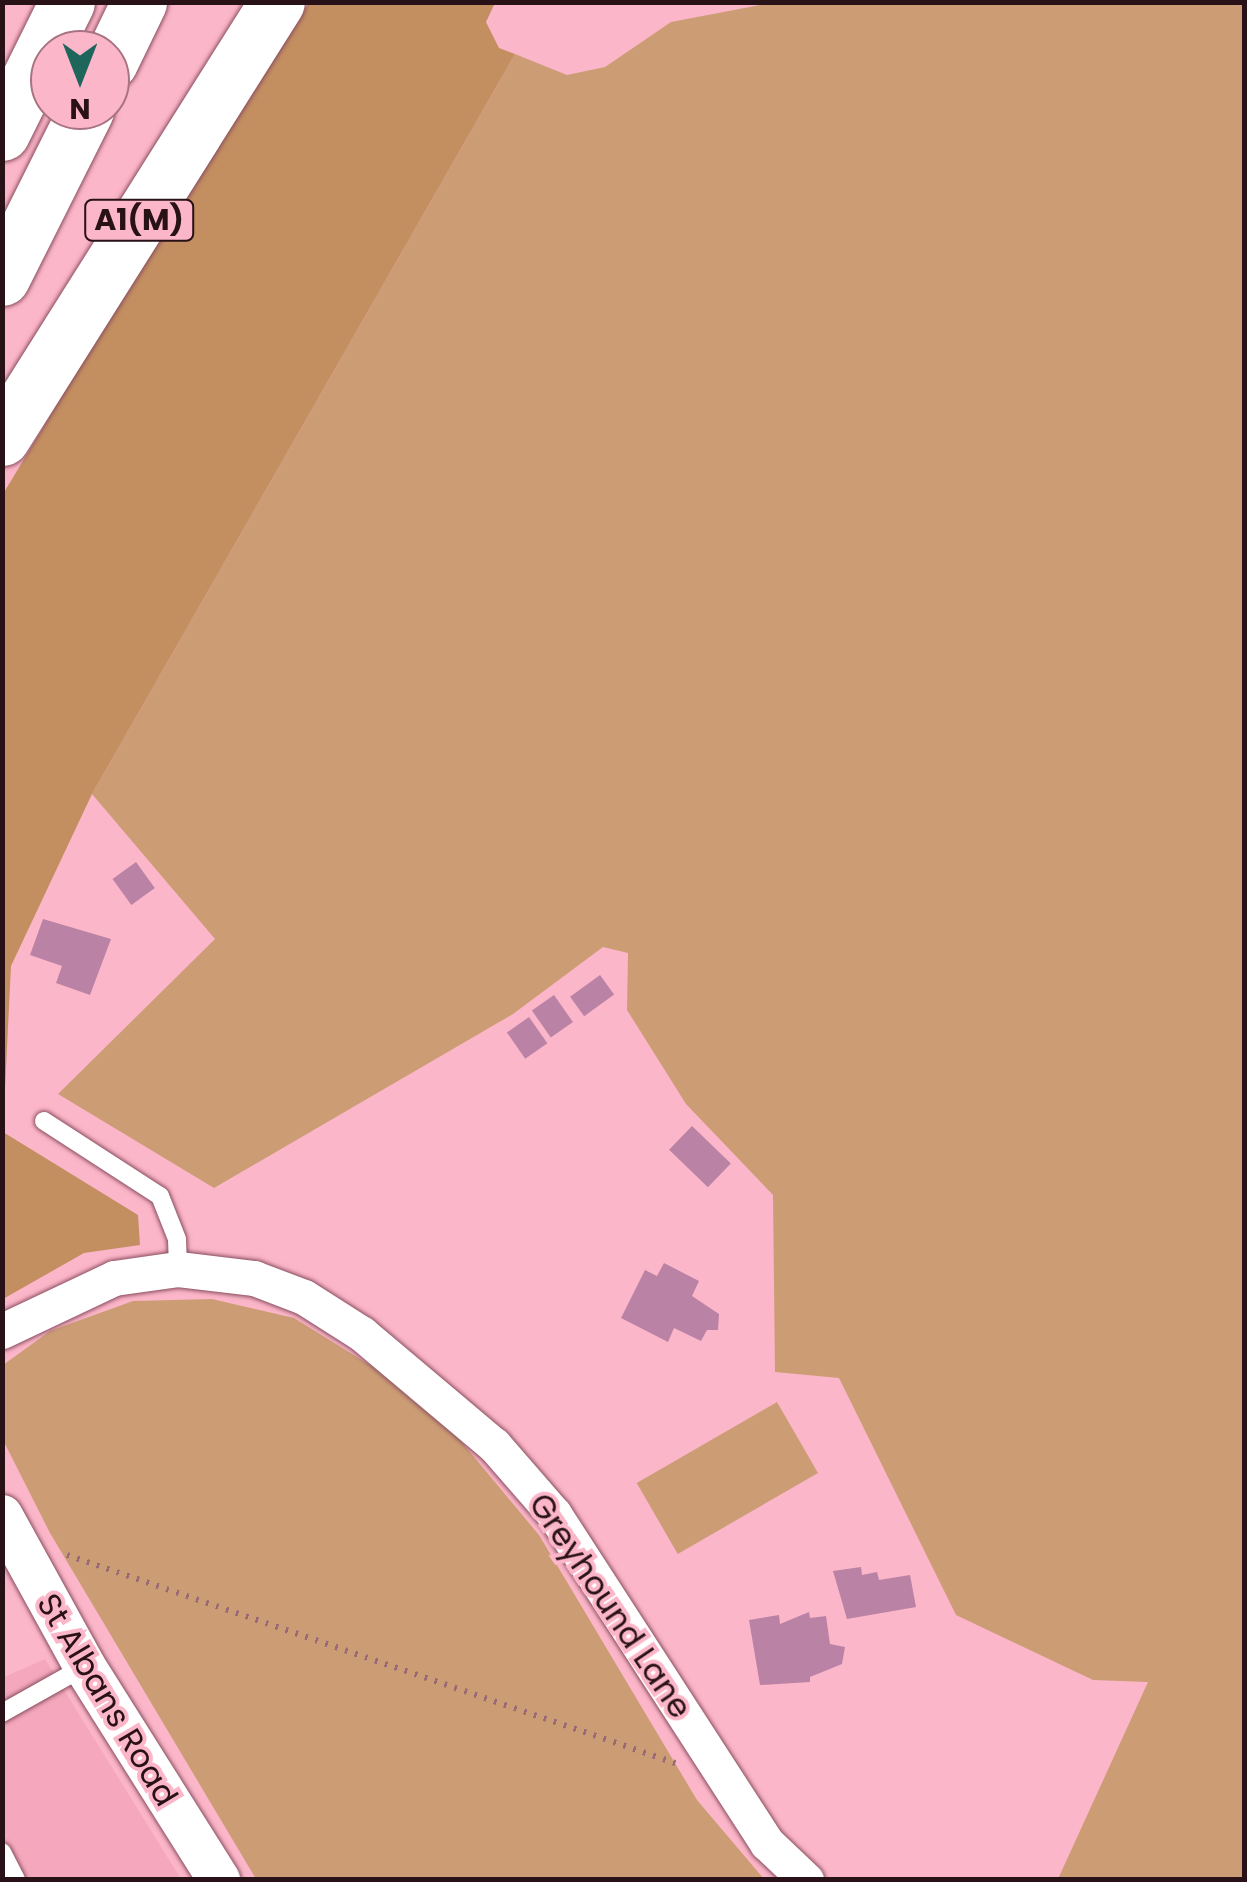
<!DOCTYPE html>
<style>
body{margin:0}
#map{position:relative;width:1247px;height:1882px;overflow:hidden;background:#fcb6c9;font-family:Poppins,sans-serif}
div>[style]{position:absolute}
.built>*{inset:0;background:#f5a8bd}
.green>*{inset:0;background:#cc9d75;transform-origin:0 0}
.forest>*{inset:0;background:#c38f61}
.building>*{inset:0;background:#ba82a5;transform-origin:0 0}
.path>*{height:6px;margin-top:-3px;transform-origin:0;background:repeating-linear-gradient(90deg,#996976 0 2.5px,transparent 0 10.5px)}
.roads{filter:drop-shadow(0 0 2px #894d5f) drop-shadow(0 0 2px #894d5f)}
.service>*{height:18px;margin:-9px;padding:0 9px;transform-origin:9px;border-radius:9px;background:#fff}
.minor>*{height:35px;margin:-17.5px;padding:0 17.5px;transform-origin:17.5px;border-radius:17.5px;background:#fff}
.tertiary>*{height:42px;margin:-21px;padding:0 21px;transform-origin:21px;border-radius:21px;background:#fff}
.motorway>*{height:55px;margin:-27.5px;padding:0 27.5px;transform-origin:27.5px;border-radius:27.5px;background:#fff}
span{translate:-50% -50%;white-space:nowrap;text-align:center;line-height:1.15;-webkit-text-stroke:8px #fcb6c9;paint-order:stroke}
.shield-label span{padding:2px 8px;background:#fcb6c9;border:2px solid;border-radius:8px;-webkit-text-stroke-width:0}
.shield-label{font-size:30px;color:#291118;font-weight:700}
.street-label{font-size:32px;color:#291118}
.frame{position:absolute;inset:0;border:5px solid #291118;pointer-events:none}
.north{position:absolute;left:30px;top:30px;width:100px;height:100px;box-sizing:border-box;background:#fcb6c9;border:2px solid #a87482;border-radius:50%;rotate:180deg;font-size:28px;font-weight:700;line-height:40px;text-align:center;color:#291118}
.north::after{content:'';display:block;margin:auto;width:35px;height:45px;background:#1e665b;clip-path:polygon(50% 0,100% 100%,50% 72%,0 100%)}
</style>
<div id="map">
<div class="built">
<div style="clip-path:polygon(45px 1659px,181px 1879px,3px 1879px,2px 1678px)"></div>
</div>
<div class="green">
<div style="clip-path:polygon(771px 3px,1244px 3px,1244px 1879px,1058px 1879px,1148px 1682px,1093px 1680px,956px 1615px,839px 1378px,775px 1372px,773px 1195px,686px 1104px,627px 1010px,628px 953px,603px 947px,513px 1014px,214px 1188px,58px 1094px,215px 939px,92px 794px,515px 54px,567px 75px,605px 67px,671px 22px)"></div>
<div style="clip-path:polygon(212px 1299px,294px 1318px,373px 1367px,460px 1440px,539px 1535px,697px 1800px,764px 1879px,256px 1879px,50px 1533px,3px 1440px,3px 1365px,50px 1331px,133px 1301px)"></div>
<div style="left:777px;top:1402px;width:82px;height:162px;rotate:60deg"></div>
</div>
<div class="forest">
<div style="clip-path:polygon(309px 3px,495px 3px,486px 22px,499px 48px,515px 54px,92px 794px,11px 966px,3px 1130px,3px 494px,215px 143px)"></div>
<div style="clip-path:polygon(3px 1132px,138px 1215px,140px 1245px,84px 1253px,3px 1299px)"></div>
</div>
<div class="building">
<div style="left:136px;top:862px;width:32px;height:29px;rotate:54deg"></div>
<div style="clip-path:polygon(43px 919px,111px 939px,90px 995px,56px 983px,62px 966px,30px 955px)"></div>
<div style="left:600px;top:975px;width:24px;height:37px;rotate:54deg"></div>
<div style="left:554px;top:995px;width:33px;height:27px;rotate:55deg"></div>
<div style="left:529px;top:1017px;width:32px;height:27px;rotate:55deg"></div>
<div style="left:692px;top:1126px;width:54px;height:33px;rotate:44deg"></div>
<div style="clip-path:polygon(664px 1263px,699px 1281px,692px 1296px,719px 1314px,718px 1330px,707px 1330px,701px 1341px,674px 1328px,668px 1342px,621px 1318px,645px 1270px,657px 1276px)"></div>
<div style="clip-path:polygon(861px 1567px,862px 1575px,877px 1572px,879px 1580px,910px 1575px,916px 1607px,847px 1619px,833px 1571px)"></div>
<div style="clip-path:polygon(809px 1612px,810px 1618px,826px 1616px,830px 1644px,845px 1647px,842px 1664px,810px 1677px,810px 1682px,760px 1685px,749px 1620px,779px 1615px,780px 1624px)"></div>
</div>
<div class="path">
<div style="left:67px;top:1555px;width:643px;rotate:18.89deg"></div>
</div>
<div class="roads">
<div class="service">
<div style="left:44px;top:1121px;width:138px;rotate:32.9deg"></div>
<div style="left:160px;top:1196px;width:46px;rotate:68.4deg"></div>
<div style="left:177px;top:1239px;width:30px;rotate:88deg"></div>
<div style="left:2px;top:1713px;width:94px;rotate:-29.3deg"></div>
<div style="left:2px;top:1852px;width:31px;rotate:63deg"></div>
</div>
<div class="minor">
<div style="left:2px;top:1331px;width:124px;rotate:-25.3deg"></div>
<div style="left:114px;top:1278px;width:65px;rotate:-8deg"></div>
<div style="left:178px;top:1269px;width:77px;rotate:6.8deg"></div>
<div style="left:254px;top:1278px;width:53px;rotate:20.8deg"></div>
<div style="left:304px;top:1297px;width:69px;rotate:32.5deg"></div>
<div style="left:362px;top:1334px;width:172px;rotate:40.1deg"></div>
<div style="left:494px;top:1445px;width:91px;rotate:49deg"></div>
<div style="left:554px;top:1514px;width:392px;rotate:57.1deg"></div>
<div style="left:767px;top:1843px;width:54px;rotate:43.5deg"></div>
</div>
<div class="tertiary">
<div style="left:2px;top:1516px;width:172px;rotate:61.2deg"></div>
<div style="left:85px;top:1667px;width:252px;rotate:57.8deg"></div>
</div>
<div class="motorway">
<div style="left:110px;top:62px;width:67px;rotate:-64.2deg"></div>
<div style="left:2px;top:133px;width:146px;rotate:-63.6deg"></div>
<div style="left:2px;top:278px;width:188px;rotate:-63.4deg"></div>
<div style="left:2px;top:438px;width:515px;rotate:-57.76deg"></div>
</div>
</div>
<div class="shield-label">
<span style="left:139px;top:220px">A1(M)</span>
</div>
<div class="street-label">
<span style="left:610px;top:1606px;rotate:56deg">Greyhound Lane</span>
<span style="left:107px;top:1700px;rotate:59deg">St Albans Road</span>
</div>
<div class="frame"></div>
<div class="north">N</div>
</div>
